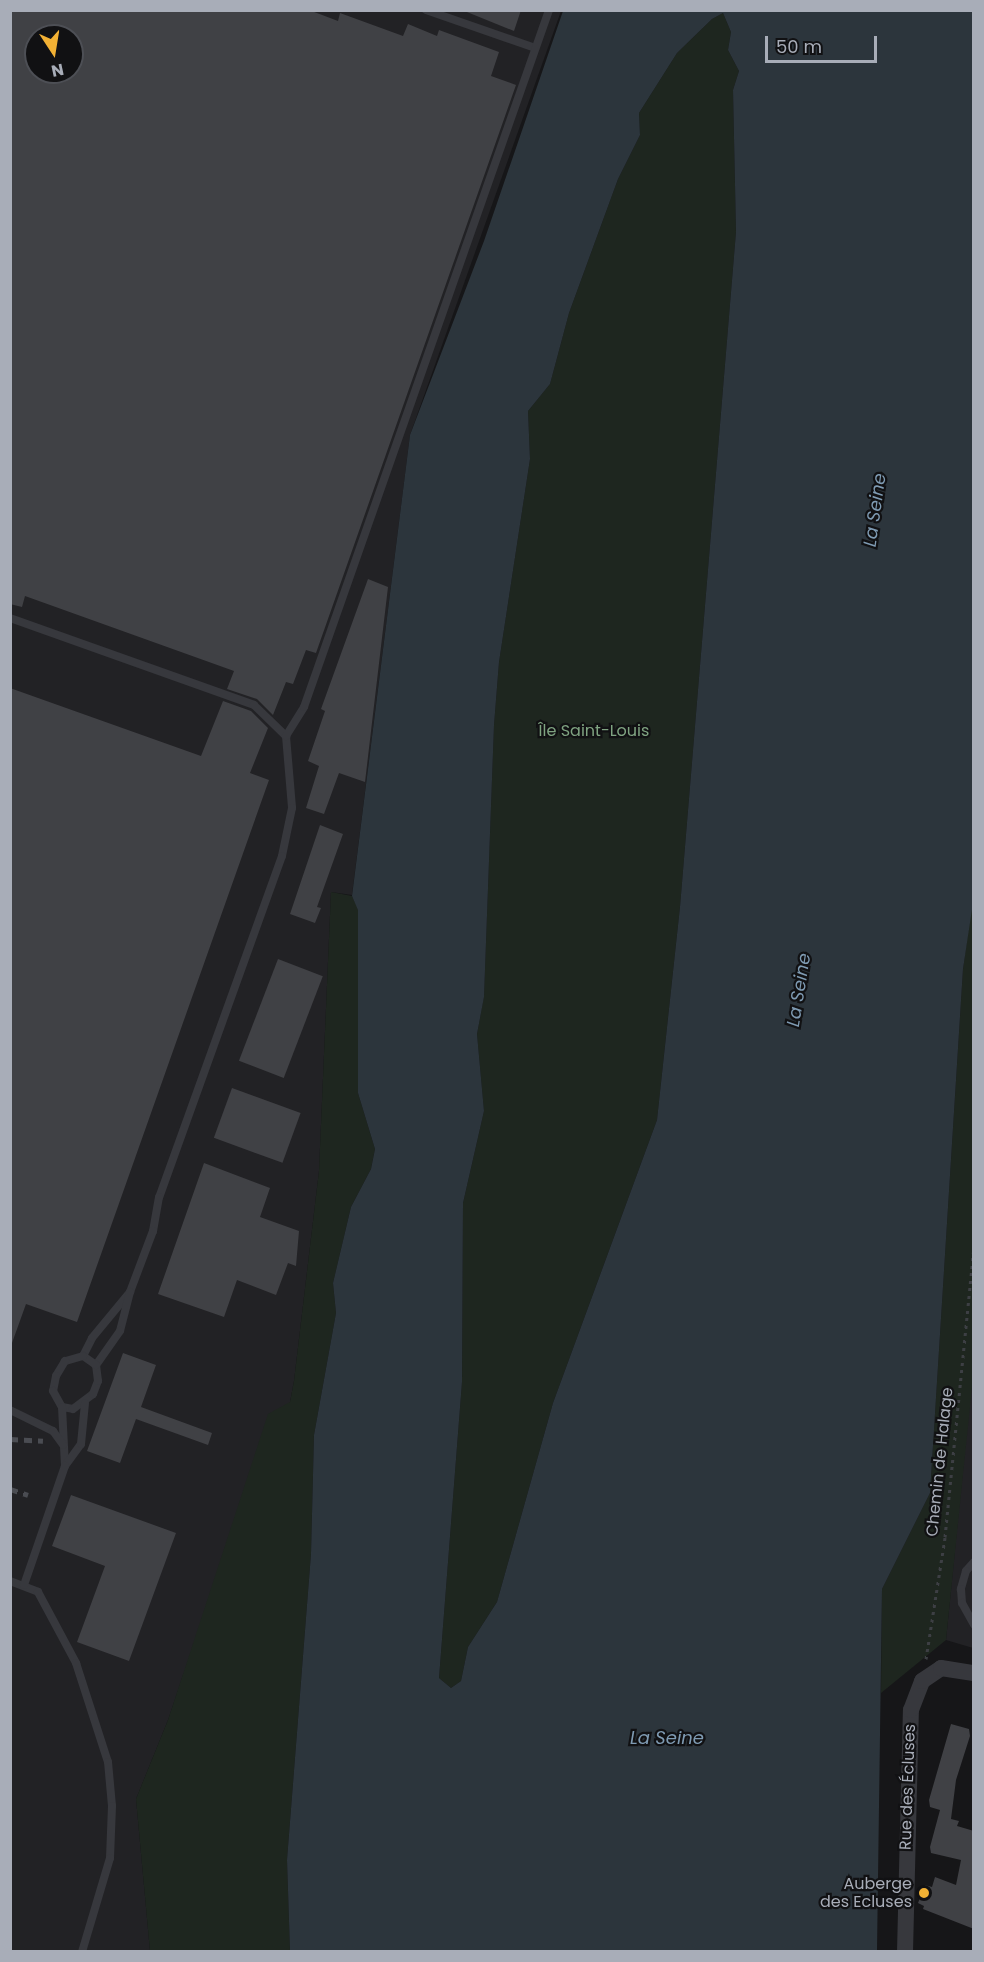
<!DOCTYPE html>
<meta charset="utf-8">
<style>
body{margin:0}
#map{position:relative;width:984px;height:1962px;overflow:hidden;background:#161618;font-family:Poppins,sans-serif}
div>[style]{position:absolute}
.built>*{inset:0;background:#222225}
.green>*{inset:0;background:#1e261f}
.water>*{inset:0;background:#2c353c}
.building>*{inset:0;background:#404145;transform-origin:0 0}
.path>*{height:3px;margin-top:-1.5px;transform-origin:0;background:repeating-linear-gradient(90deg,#3d3f44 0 3px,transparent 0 7.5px)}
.service>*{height:8px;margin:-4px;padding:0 4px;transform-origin:4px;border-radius:4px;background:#37383d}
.minor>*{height:16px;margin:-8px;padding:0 8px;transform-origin:8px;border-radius:8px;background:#37383d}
.rail>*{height:4.5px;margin-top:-2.25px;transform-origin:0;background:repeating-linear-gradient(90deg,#4a4c52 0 8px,transparent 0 14px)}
.dots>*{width:16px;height:16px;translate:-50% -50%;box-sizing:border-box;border:3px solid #111113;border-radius:50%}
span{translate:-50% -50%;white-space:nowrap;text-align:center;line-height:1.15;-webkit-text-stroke:4.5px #111113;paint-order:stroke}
.park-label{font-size:16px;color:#7fa381}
.street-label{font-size:16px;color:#a8adb8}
.poi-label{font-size:16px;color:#a8adb8}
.right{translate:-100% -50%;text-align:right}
.water-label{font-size:18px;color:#7f9bb3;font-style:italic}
.frame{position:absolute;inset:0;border:12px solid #a8adb8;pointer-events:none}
.north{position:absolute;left:24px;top:24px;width:60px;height:60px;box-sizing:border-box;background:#111113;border:2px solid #4d4f55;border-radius:50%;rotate:168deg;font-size:16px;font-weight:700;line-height:24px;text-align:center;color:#a8adb8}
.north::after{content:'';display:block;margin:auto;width:21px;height:27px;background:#f2b134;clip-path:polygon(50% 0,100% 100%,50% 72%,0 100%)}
.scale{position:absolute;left:765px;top:36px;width:112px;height:27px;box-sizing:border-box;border:3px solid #a8adb8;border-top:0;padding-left:8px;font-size:18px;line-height:21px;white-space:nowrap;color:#a8adb8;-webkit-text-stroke:4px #111113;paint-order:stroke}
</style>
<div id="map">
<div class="built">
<div style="clip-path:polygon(evenodd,11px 11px,561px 11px,410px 435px,352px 895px,331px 892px,319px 1171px,294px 1381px,290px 1402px,225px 1551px,168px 1720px,136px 1799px,150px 1951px,11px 1952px,11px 11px,36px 36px,72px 36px,72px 72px,36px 72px,36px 36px)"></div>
<div style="clip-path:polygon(973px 1368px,973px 1648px,946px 1640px)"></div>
</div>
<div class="green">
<div style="clip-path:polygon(723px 13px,731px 32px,728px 50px,739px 71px,733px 90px,736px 232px,680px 907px,657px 1120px,553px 1403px,497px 1602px,468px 1647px,461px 1681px,451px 1688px,439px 1678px,462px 1382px,463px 1203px,484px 1111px,477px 1034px,484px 996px,494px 725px,499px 662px,530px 459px,528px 411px,550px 384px,569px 313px,618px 179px,640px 135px,639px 113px,677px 53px,712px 19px)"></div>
<div style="clip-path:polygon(331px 892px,352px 896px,358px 908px,358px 1093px,375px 1149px,371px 1169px,351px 1207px,333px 1283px,336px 1313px,314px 1435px,311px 1554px,287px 1860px,290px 1951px,150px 1951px,136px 1799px,168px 1720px,268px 1414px,290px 1402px,294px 1381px,319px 1171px)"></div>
<div style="clip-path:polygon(973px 896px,974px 1368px,946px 1640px,881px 1693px,882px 1589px,930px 1493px,963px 969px)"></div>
</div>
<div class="water">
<div style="clip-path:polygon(evenodd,563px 11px,973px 11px,974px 896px,963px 969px,930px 1493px,882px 1589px,877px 1951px,290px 1951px,287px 1860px,311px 1554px,314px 1435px,336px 1313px,333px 1283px,351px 1207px,371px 1169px,375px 1149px,358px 1093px,358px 910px,352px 896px,410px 435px,484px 241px,563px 11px,723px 13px,731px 32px,728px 50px,739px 71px,733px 90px,736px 232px,680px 907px,657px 1120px,553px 1403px,497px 1602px,468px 1647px,461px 1681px,451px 1688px,439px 1678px,462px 1382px,463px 1203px,484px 1111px,477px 1034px,484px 997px,494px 725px,499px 662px,530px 459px,528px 411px,550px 384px,569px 313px,618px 179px,640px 135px,639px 113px,677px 53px,712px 19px,723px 13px)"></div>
</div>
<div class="building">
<div style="clip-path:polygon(evenodd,10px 10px,309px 10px,338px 21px,340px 13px,403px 36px,408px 24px,437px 36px,439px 30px,499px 52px,491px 76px,516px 85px,316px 653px,306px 650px,293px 684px,286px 682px,273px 715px,257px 699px,227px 689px,234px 671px,25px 596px,22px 607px,10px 604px,10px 10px,36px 36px,72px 36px,72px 72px,36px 72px,36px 36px)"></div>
<div style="clip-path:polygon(462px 10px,521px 10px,514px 31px)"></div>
<div style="clip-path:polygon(368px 579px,388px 587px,365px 782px,339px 773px,324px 814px,306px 808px,319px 766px,308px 761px,325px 711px,321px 709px)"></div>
<div style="clip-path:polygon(10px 688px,201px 756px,223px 701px,251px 711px,268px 728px,250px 773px,269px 780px,77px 1322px,26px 1304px,12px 1343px)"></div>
<div style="clip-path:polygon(320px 825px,343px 834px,317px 907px,321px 908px,315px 923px,290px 914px)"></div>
<div style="left:278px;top:959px;width:48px;height:109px;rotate:21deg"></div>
<div style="left:232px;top:1088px;width:73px;height:53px;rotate:20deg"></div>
<div style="clip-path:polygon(204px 1163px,270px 1188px,260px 1217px,299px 1231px,296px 1266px,288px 1263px,276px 1295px,237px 1280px,224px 1317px,158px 1294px)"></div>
<div style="clip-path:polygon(123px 1353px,156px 1365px,141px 1407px,212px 1433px,208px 1445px,136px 1419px,120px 1463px,87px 1451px)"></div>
<div style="clip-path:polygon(71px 1495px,176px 1533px,129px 1661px,77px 1642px,105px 1566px,52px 1546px)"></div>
<div style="clip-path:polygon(951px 1724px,969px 1729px,970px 1736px,956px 1780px,951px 1819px,959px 1821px,957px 1826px,974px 1831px,974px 1929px,923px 1909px,924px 1906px,918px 1903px,925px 1885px,932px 1887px,935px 1877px,956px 1885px,961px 1860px,931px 1853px,930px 1847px,940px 1810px,930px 1807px,929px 1800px)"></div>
</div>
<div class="path">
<div style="left:926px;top:1659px;width:123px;rotate:-81.1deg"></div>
<div style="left:945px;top:1537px;width:293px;rotate:-84.3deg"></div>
</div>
<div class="service">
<div style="left:426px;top:10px;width:115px;rotate:19.2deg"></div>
<div style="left:10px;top:618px;width:259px;rotate:19.6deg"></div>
<div style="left:254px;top:705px;width:45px;rotate:44.1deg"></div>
<div style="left:286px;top:736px;width:72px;rotate:85.2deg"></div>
<div style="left:292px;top:808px;width:49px;rotate:101.8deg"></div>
<div style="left:282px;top:856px;width:363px;rotate:109.8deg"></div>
<div style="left:159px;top:1197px;width:35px;rotate:100deg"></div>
<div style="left:153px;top:1231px;width:65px;rotate:110.7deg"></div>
<div style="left:286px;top:736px;width:34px;rotate:-58deg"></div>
<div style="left:304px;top:707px;width:739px;rotate:-70.63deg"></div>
<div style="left:83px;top:1356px;width:20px;rotate:-63deg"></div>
<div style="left:92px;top:1338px;width:60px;rotate:-50.4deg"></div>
<div style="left:130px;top:1292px;width:40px;rotate:104.4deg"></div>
<div style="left:120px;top:1331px;width:42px;rotate:125.2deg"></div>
<div style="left:62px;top:1407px;width:11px;rotate:10deg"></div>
<div style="left:73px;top:1409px;width:25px;rotate:-37deg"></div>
<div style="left:93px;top:1394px;width:14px;rotate:-69deg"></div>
<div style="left:98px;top:1381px;width:16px;rotate:-97deg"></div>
<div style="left:96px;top:1365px;width:16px;rotate:-145deg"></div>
<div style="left:83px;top:1356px;width:19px;rotate:164deg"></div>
<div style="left:65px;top:1361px;width:17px;rotate:121deg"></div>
<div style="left:56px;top:1376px;width:15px;rotate:101deg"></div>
<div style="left:53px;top:1391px;width:18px;rotate:61deg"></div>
<div style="left:62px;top:1407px;width:59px;rotate:87.1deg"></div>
<div style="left:65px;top:1466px;width:27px;rotate:-54deg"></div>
<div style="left:81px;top:1444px;width:41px;rotate:-84.4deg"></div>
<div style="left:10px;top:1410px;width:48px;rotate:26deg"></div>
<div style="left:53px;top:1431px;width:17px;rotate:54deg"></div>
<div style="left:974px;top:1562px;width:12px;rotate:132deg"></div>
<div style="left:966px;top:1571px;width:19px;rotate:106deg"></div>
<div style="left:961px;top:1589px;width:14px;rotate:86deg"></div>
<div style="left:962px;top:1603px;width:25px;rotate:61deg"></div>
<div style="left:10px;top:1581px;width:30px;rotate:21deg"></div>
<div style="left:38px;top:1592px;width:81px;rotate:61.8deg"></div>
<div style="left:76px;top:1663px;width:104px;rotate:72.1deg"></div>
<div style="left:108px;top:1762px;width:44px;rotate:84.8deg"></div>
<div style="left:112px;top:1806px;width:52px;rotate:92.2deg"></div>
<div style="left:110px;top:1858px;width:98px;rotate:106.6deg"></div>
<div style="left:24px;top:1585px;width:126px;rotate:-71deg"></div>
</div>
<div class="minor">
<div style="left:905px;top:1952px;width:242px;rotate:-88.6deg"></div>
<div style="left:911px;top:1710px;width:31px;rotate:-69deg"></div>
<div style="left:922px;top:1681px;width:23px;rotate:-34deg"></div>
<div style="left:941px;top:1668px;width:33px;rotate:9deg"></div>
</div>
<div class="rail">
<div style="left:10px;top:1439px;width:33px;rotate:3deg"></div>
<div style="left:10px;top:1489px;width:19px;rotate:18deg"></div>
</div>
<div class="dots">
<div style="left:924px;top:1893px;background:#f2b134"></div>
</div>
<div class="park-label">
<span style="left:594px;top:731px">Île Saint-Louis</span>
</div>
<div class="street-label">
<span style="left:940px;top:1462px;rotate:-84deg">Chemin de Halage</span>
<span style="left:908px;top:1787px;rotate:-88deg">Rue des Écluses</span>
</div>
<div class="poi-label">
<span class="right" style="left:912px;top:1893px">Auberge<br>des Ecluses</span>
</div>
<div class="water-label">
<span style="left:875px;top:510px;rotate:-82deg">La Seine</span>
<span style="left:799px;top:990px;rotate:-81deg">La Seine</span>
<span style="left:667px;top:1738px">La Seine</span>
</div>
<div class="frame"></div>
<div class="north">N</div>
<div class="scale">50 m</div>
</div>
